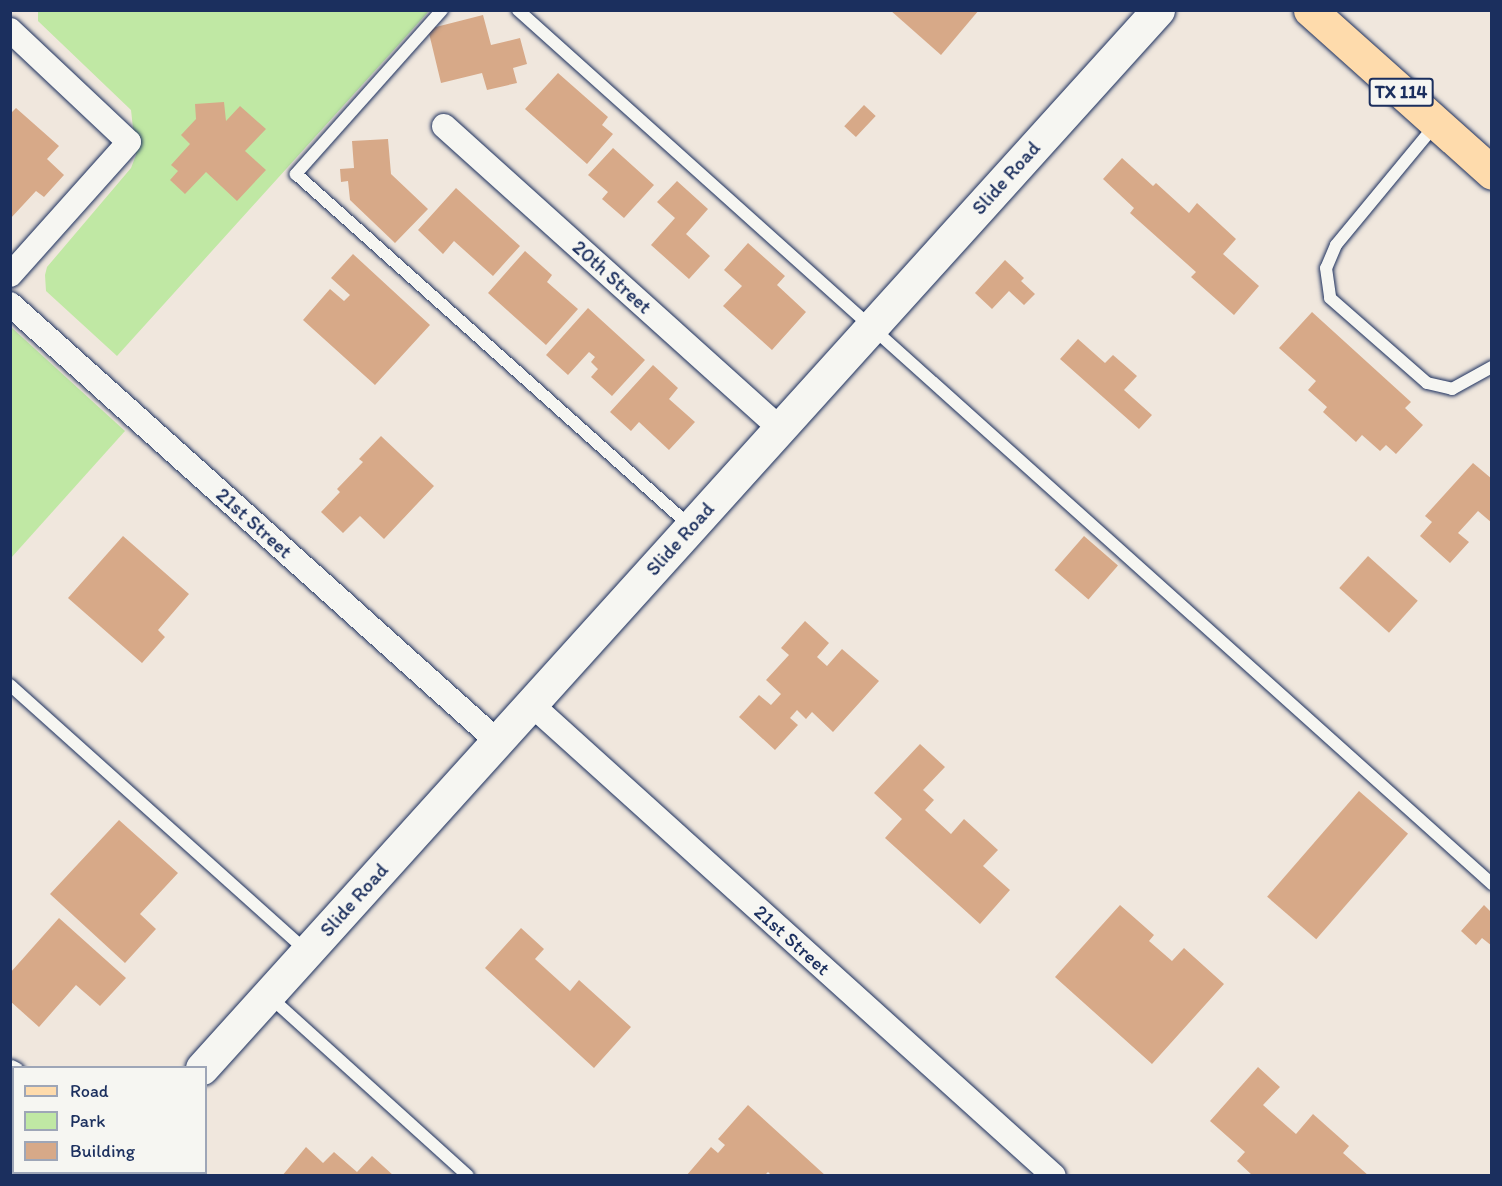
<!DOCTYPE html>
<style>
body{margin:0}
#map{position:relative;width:1502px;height:1186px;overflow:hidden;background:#f0e7dd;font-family:Itim,sans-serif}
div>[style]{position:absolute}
.green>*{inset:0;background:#c0e8a4}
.building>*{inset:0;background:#d7a988;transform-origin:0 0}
.roads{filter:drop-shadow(0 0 2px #1b2f5e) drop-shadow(0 0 2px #1b2f5e)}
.lane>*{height:12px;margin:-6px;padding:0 6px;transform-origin:6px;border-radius:6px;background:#f6f6f2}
.street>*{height:24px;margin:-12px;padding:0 12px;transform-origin:12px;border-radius:12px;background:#f6f6f2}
.secondary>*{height:33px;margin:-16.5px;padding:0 16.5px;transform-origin:16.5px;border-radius:16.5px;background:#f6f6f2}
.primary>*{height:33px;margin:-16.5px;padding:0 16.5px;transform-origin:16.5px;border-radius:16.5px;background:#fedbac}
span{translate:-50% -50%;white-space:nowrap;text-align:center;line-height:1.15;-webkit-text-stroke:5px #f6f6f2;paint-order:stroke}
.shield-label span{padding:2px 4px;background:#f6f6f2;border:2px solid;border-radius:4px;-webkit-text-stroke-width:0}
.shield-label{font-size:18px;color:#1b2f5e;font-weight:700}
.street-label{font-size:20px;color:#1b2f5e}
.frame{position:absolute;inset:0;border:12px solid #1b2f5e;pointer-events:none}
.legend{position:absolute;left:12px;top:1066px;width:195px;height:108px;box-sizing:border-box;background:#f6f6f2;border:2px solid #9ea6b7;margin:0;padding:8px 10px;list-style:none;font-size:18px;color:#1b2f5e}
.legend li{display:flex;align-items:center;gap:12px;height:30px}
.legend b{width:30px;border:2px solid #9ea6b7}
</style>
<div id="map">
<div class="green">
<div style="clip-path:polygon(38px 10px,429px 11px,117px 356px,46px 291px,45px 275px,47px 267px,131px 168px,136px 155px,131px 110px,38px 21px)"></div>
<div style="clip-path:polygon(11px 327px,125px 431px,11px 558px)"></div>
</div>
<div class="building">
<div style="clip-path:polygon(890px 10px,979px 10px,941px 55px)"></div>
<div style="clip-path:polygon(483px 15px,491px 45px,520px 38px,527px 64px,513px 68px,517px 83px,487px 90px,482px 73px,441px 83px,428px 29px)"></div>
<div style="clip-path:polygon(558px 73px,608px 117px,602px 125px,613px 134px,587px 164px,525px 109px)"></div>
<div style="clip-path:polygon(224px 102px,226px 121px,240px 106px,266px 129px,245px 151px,266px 170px,237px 201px,206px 172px,185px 194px,170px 180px,178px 171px,171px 165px,190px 144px,181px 135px,196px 119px,195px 104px)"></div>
<div style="left:864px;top:105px;width:16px;height:29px;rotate:43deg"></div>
<div style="clip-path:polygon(16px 108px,59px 146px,47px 159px,64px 175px,44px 197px,36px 191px,10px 219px,10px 114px)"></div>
<div style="clip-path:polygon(388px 139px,391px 174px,428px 209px,395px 243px,350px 200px,348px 181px,341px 182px,340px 169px,354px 168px,352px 141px)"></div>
<div style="clip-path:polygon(613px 148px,654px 185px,624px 218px,602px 199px,608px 192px,588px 175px)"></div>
<div style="clip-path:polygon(1122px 158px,1153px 186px,1156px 183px,1189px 213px,1197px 203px,1236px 239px,1223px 254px,1259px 286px,1234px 315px,1191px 277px,1196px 272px,1130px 213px,1134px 208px,1103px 179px)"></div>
<div style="clip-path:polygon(677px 181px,708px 209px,686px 234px,710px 256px,689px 279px,651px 245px,675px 218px,657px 202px)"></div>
<div style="clip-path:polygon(456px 188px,520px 246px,493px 276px,454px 241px,443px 254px,418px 230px)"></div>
<div style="clip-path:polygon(748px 243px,785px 276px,777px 285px,806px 312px,772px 350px,723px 306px,742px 286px,724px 270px)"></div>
<div style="clip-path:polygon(525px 251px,552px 275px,547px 282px,578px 309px,546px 345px,488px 293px)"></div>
<div style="clip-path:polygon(353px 254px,430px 325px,375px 385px,303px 320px,330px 289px,344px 301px,350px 295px,331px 278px)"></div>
<div style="clip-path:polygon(1005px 260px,1024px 278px,1021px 281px,1035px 294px,1024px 305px,1009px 291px,992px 309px,975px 293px)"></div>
<div style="clip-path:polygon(588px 308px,645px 360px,612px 396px,591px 377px,598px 369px,591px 362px,595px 357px,589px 352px,568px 375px,546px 355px)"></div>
<div style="clip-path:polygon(1312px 312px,1411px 402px,1405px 408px,1423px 425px,1396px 454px,1386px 445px,1380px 451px,1362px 435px,1356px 442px,1323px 412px,1327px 407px,1308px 390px,1316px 381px,1279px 348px)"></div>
<div style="clip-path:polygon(1078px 339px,1105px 363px,1113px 355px,1137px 376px,1124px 390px,1152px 415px,1139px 429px,1060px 359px)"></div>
<div style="clip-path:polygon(653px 365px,678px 388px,669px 399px,695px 422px,669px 450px,639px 422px,631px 431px,610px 412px)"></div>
<div style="clip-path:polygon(381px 436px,434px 486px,384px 539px,360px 516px,343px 533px,321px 512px,340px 492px,337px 489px,363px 462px,359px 459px)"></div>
<div style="clip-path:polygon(1473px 463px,1492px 479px,1492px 523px,1478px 511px,1458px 533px,1469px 542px,1450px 563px,1420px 536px,1432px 522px,1425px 516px)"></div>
<div style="clip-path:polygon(123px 536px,189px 594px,158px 630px,165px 637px,142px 663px,68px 598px)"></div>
<div style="left:1084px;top:536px;width:45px;height:45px;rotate:41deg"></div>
<div style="left:1368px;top:556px;width:67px;height:43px;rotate:42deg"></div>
<div style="clip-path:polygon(805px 621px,829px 643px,817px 657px,827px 666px,842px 649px,879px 681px,833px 732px,812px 712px,806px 719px,797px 710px,790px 718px,798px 725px,775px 750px,739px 717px,759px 695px,771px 705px,781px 694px,766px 680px,789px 655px,781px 648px)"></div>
<div style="clip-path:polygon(920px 744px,945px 767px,923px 790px,934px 800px,925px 810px,951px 834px,964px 819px,998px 850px,983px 866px,1010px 890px,980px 924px,885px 838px,902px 819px,874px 793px)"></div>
<div style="left:1359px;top:791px;width:65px;height:140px;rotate:41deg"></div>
<div style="clip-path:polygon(119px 820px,178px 873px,140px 914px,156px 929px,125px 963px,50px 894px)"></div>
<div style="clip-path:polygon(1120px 905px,1154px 935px,1149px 941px,1172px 961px,1184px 948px,1224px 984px,1152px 1064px,1055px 977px)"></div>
<div style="clip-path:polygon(1484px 905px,1492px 913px,1492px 946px,1482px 938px,1476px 945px,1461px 931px)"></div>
<div style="clip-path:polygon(59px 918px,126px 978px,100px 1006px,76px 985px,39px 1027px,10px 1001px,10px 973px)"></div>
<div style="clip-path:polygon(521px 928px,544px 949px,535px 959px,570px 991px,579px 980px,631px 1027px,594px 1068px,485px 968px)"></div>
<div style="clip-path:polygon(1258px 1067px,1280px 1087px,1263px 1105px,1296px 1134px,1313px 1114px,1349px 1146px,1343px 1153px,1369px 1176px,1253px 1176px,1237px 1161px,1245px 1152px,1210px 1121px)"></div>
<div style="clip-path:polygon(748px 1105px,826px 1176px,772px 1176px,768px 1172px,764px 1176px,686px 1176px,711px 1147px,718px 1153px,725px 1145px,718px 1139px)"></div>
<div style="clip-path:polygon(306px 1147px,323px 1163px,334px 1152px,357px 1172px,372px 1156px,394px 1176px,282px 1176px)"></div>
</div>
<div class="roads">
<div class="lane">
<div style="left:442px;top:10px;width:220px;rotate:131.7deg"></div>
<div style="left:296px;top:174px;width:527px;rotate:41.77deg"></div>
<div style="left:518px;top:10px;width:1309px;rotate:41.9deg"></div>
<div style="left:1436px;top:124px;width:157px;rotate:129.6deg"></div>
<div style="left:1336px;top:245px;width:25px;rotate:113deg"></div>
<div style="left:1326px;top:268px;width:30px;rotate:82deg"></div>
<div style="left:1330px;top:298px;width:129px;rotate:41.2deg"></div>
<div style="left:1427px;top:383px;width:26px;rotate:13deg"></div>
<div style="left:1452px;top:389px;width:46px;rotate:-28.8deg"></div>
<div style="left:10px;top:685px;width:398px;rotate:41.9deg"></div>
<div style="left:269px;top:996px;width:268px;rotate:42.1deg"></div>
</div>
<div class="street">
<div style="left:10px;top:30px;width:163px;rotate:43.3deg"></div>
<div style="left:129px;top:142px;width:178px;rotate:131.8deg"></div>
<div style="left:444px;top:126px;width:452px;rotate:42deg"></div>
<div style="left:10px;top:304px;width:654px;rotate:41.9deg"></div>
<div style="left:531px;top:704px;width:704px;rotate:42.07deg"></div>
<div style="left:10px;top:1072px;width:4px;rotate:27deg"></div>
</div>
<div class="secondary">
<div style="left:202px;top:1068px;width:1426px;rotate:-47.9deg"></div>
<div style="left:105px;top:1176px;width:5px;rotate:-53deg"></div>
</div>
<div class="primary">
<div style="left:1310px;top:10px;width:244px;rotate:41.8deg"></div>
</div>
</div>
<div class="shield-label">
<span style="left:1401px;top:92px">TX 114</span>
</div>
<div class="street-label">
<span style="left:1006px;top:178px;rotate:-48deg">Slide Road</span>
<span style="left:612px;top:277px;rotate:42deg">20th Street</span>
<span style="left:254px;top:523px;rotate:42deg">21st Street</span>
<span style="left:680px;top:539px;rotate:-48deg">Slide Road</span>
<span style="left:354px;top:900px;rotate:-48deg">Slide Road</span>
<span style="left:792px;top:940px;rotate:42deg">21st Street</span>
</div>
<div class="frame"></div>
<ul class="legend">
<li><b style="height:8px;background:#fedbac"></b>Road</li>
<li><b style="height:16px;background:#c0e8a4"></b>Park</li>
<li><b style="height:16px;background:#d7a988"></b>Building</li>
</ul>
</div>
